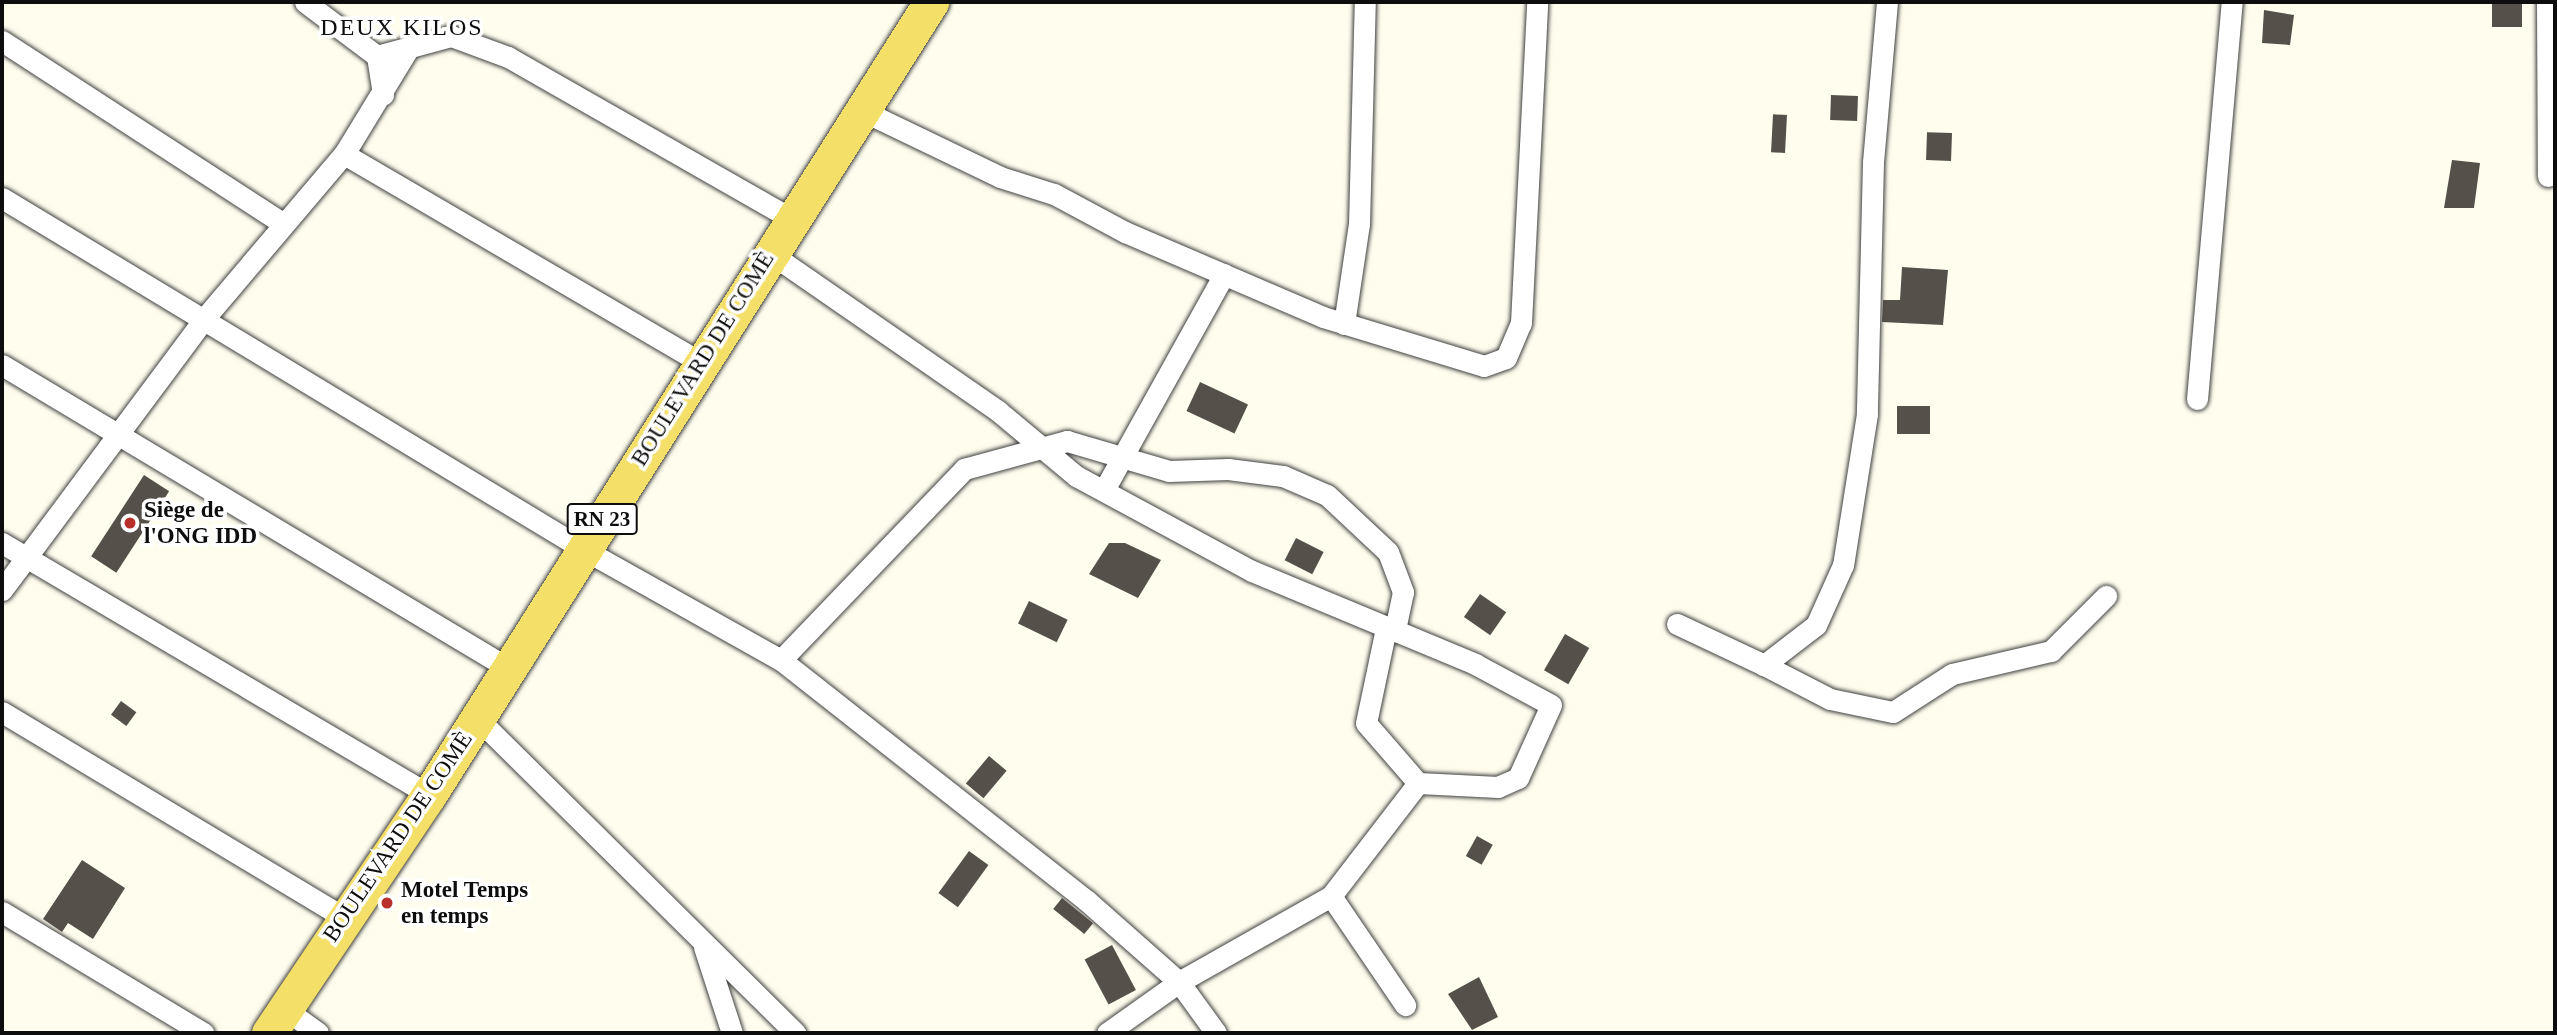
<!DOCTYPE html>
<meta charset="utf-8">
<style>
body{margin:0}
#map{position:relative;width:2557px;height:1035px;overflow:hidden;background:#fefdee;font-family:"Times New Roman",serif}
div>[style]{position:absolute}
.building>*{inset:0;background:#56504a;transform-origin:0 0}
.roads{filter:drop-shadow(0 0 2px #404040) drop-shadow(0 0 2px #404040)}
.street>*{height:21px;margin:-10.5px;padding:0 10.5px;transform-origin:10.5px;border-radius:10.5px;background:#fff}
.primary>*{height:35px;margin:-17.5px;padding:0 17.5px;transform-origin:17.5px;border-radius:17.5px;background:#f4df69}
.dots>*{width:19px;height:19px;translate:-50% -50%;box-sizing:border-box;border:4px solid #fff;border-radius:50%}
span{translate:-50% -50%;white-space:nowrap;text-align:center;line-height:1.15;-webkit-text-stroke:7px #fff;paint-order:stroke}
.shield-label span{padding:2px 5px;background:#fff;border:2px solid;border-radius:5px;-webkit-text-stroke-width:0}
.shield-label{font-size:21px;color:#0d0d0d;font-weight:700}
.street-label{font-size:23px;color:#0d0d0d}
.poi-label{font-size:23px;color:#0d0d0d;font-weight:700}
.left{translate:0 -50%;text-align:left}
.neighbourhood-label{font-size:24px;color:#0d0d0d;letter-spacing:2px}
.frame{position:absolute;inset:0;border:4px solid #0d0d0d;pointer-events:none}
</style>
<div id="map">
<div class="building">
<div style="left:2492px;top:2px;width:30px;height:25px"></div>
<div style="clip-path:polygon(2264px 10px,2294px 15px,2290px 45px,2262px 43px)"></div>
<div style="left:1831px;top:95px;width:27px;height:25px;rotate:2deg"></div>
<div style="left:1787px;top:115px;width:38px;height:14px;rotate:93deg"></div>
<div style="left:1952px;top:133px;width:28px;height:25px;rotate:92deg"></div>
<div style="clip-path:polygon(2452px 160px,2480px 163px,2474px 208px,2444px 208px)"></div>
<div style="clip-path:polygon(1902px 267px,1948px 270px,1943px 325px,1882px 322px,1883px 300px,1900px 300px)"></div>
<div style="left:1200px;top:382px;width:53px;height:32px;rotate:25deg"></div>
<div style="left:1897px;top:406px;width:33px;height:28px"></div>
<div style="left:144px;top:475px;width:30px;height:97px;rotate:33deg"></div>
<div style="left:1296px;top:538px;width:31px;height:25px;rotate:27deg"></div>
<div style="clip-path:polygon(1109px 543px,1125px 543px,1161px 560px,1138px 598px,1089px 574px)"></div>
<div style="left:1480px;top:594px;width:32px;height:28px;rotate:35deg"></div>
<div style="left:1029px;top:601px;width:43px;height:25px;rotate:26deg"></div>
<div style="left:1565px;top:634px;width:28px;height:42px;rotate:30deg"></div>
<div style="left:121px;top:701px;width:19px;height:17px;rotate:36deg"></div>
<div style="left:989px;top:756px;width:23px;height:36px;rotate:40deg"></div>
<div style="left:1477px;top:836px;width:18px;height:23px;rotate:29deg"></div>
<div style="left:969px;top:851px;width:24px;height:52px;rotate:36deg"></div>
<div style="clip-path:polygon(82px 860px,125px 888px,93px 939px,68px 923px,62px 932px,43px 919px)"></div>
<div style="left:1062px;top:898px;width:40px;height:14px;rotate:39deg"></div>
<div style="left:1112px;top:945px;width:51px;height:31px;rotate:62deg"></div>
<div style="clip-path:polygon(1479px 977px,1498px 1017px,1472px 1030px,1448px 994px)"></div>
</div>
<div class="roads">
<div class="street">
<div style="left:305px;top:2px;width:90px;rotate:36.9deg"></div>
<div style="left:377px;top:56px;width:39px;rotate:81deg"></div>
<div style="left:1887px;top:2px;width:161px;rotate:95deg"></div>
<div style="left:1873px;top:162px;width:252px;rotate:91.4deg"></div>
<div style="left:1867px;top:414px;width:153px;rotate:99deg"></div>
<div style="left:1843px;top:565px;width:66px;rotate:114.2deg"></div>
<div style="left:1816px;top:625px;width:66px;rotate:142.4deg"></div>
<div style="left:1764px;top:665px;width:74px;rotate:27.3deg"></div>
<div style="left:1830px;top:699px;width:64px;rotate:11.7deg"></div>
<div style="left:1893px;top:712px;width:70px;rotate:-32.8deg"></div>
<div style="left:1952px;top:674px;width:102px;rotate:-13.1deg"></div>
<div style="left:2051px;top:651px;width:78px;rotate:-45deg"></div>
<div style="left:2547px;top:2px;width:174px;rotate:89.7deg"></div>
<div style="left:2px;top:41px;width:334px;rotate:33deg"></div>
<div style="left:377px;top:56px;width:77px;rotate:-15.1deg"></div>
<div style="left:451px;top:36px;width:61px;rotate:20.2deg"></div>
<div style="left:508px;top:57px;width:325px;rotate:29.7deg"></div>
<div style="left:861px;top:110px;width:154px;rotate:25.7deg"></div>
<div style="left:1000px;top:177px;width:57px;rotate:17.5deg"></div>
<div style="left:1054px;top:194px;width:81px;rotate:28.2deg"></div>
<div style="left:1125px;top:232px;width:215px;rotate:23.2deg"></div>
<div style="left:1323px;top:317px;width:168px;rotate:16.9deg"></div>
<div style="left:1484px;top:366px;width:23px;rotate:-20deg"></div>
<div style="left:1506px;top:358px;width:38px;rotate:-67deg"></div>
<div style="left:1521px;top:323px;width:321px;rotate:-87.1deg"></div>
<div style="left:344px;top:154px;width:412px;rotate:30.3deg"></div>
<div style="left:2px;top:198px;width:679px;rotate:31.14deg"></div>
<div style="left:583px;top:549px;width:227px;rotate:29.3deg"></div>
<div style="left:781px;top:660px;width:388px;rotate:38.2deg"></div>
<div style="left:1086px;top:900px;width:124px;rotate:41.4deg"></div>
<div style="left:1179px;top:982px;width:63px;rotate:54deg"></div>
<div style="left:770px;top:253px;width:277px;rotate:34.7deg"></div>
<div style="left:998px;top:411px;width:102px;rotate:39.8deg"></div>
<div style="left:1076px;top:476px;width:200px;rotate:28.4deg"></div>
<div style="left:1252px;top:571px;width:242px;rotate:22.6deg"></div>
<div style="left:1475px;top:664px;width:86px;rotate:28.3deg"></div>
<div style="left:1551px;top:705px;width:80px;rotate:114.3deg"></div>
<div style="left:1518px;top:778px;width:22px;rotate:156deg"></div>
<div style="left:1498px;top:787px;width:80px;rotate:-177.1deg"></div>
<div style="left:1418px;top:783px;width:79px;rotate:-130.9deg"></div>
<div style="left:1366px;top:723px;width:97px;rotate:-78.1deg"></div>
<div style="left:1344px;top:324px;width:101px;rotate:-81.5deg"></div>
<div style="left:1359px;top:224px;width:222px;rotate:-88.5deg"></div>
<div style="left:2px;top:365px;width:590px;rotate:30.91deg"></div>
<div style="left:2197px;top:399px;width:399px;rotate:-85deg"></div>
<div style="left:1104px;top:490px;width:247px;rotate:-60.9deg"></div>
<div style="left:2px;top:543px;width:496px;rotate:30.5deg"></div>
<div style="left:2px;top:590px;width:337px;rotate:-53.3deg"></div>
<div style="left:203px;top:320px;width:218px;rotate:-49.7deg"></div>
<div style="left:344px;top:154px;width:127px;rotate:-58.6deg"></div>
<div style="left:1677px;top:624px;width:96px;rotate:25.2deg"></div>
<div style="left:781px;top:660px;width:265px;rotate:-46.2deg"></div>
<div style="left:964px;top:469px;width:107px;rotate:-15.2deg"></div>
<div style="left:1067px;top:441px;width:106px;rotate:16.4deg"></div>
<div style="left:1169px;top:471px;width:59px;rotate:-1.9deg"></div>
<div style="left:1228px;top:469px;width:55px;rotate:7.3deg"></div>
<div style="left:1283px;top:476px;width:48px;rotate:23.4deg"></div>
<div style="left:1327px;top:495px;width:83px;rotate:43.1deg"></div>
<div style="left:1388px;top:552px;width:43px;rotate:69.4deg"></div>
<div style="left:1403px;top:592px;width:40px;rotate:102deg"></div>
<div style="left:2px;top:712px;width:400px;rotate:31deg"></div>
<div style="left:477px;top:718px;width:448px;rotate:44.7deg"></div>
<div style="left:1331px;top:896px;width:132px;rotate:55.8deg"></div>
<div style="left:2px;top:912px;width:235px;rotate:31deg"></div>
<div style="left:704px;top:947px;width:90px;rotate:72deg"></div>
<div style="left:285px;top:1009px;width:41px;rotate:36deg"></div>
<div style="left:1107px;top:1033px;width:88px;rotate:-35.3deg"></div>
<div style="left:1179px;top:982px;width:175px;rotate:-29.5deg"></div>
<div style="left:1331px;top:896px;width:143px;rotate:-52.4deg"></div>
</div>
<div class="primary">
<div style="left:269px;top:1033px;width:287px;rotate:-56.1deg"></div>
<div style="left:429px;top:795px;width:939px;rotate:-57.66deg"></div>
</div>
</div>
<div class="dots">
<div style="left:130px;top:523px;background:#b9302a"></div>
<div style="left:387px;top:903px;background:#b9302a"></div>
</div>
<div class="shield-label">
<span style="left:602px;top:519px">RN 23</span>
</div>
<div class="street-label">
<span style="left:703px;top:359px;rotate:-58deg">BOULEVARD DE COMÈ</span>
<span style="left:398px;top:837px;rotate:-56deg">BOULEVARD DE COMÈ</span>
</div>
<div class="poi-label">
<span class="left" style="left:144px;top:523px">Siège de<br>l'ONG IDD</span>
<span class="left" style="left:401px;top:903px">Motel Temps<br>en temps</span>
</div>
<div class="neighbourhood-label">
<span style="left:402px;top:28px">DEUX KILOS</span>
</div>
<div class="frame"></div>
</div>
